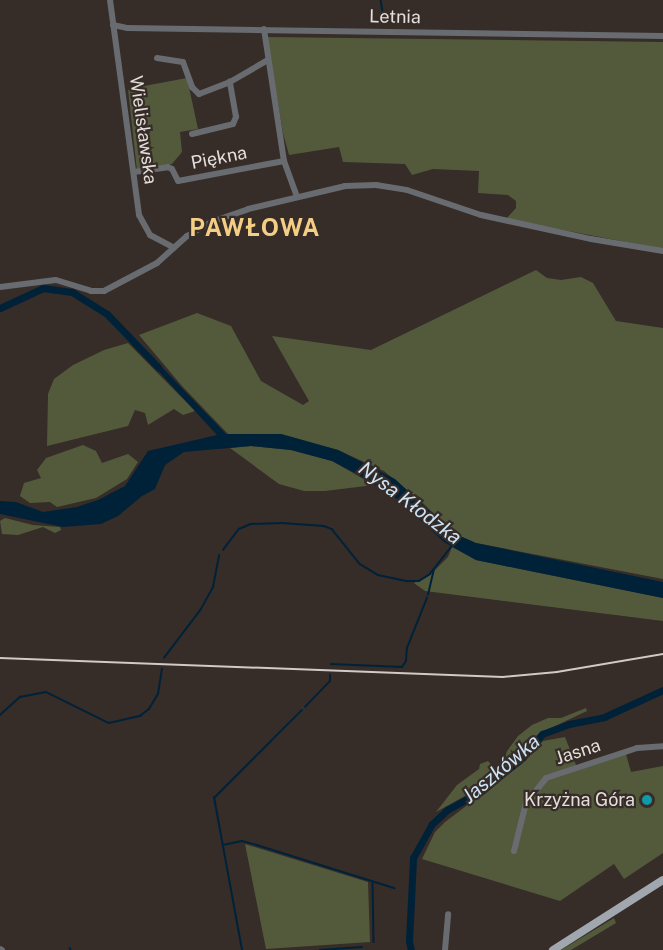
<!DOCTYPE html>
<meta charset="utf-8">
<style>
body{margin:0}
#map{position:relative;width:663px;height:950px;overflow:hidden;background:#362c28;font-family:"Public Sans",sans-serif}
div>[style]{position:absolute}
.green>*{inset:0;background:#535a3c}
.water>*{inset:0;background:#002239}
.stream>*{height:1.5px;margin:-0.75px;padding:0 0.75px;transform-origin:0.75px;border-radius:0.75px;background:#002239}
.river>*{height:7px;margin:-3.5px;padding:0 3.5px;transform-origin:3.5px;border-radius:3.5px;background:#002239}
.minor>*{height:6px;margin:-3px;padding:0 3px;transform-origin:3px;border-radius:3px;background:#686b6f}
.major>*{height:8px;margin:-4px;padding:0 4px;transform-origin:4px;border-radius:4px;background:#a0a7ae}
.rail>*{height:1.5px;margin:-0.75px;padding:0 0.75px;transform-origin:0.75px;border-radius:0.75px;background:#d1cac7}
.dots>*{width:16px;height:16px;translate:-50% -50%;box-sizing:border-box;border:3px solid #362c28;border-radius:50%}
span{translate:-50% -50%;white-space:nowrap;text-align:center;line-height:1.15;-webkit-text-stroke:4.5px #362c28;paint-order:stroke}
.street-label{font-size:18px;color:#e5dfdc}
.poi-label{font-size:18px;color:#e5dfdc}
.right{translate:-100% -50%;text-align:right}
.water-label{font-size:20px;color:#cde4f7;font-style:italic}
.district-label{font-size:24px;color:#f5ce86;font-weight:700;letter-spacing:1.5px}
</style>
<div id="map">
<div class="green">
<div style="clip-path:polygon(267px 37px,663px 42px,663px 249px,506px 219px,516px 208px,516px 201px,508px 195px,478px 193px,479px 171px,433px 169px,412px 175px,405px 164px,343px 162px,339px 147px,289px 155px,283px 133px)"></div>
<div style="clip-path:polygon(187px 78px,198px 129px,180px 132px,182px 152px,172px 164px,137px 171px,128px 89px)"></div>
<div style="clip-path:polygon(536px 270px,547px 278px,561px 280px,581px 277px,593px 283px,616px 321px,663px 328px,663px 579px,476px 543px,453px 533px,425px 505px,384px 471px,338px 450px,281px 434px,228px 434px,182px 386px,139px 335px,197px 313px,231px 326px,261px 381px,303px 405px,309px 401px,272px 336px,371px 350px)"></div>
<div style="clip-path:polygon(128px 343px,195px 411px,183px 415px,174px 409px,148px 425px,145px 413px,135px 410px,128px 426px,47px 446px,48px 394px,54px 379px,73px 365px,104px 350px)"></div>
<div style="clip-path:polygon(83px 445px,96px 451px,102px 463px,128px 454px,138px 462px,127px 479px,96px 498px,57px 507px,50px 502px,30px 503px,20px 496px,24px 483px,41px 478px,37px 470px,46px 458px)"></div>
<div style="clip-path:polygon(251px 446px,291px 450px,332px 461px,374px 485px,325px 491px,304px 491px,279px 484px,230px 448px)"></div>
<div style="clip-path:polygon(5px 518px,33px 525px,60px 527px,61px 530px,55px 533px,43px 527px,18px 535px,2px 534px,0 521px)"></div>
<div style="clip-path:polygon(452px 547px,476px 560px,663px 598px,663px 621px,425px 591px,414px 583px,433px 572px,448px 557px)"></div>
<div style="clip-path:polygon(586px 708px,587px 711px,538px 734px,507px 767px,483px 786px,436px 812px,457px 785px,479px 769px,480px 764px,488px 761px,495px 769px,503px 763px,505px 754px,518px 736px,532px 725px,548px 718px,561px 718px)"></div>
<div style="clip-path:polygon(565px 737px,578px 770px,626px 754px,631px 772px,663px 766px,663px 853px,624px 879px,614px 864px,560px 901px,422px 859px,435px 832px,445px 822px,522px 764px,543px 741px)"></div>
<div style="clip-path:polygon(245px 844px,368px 882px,370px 942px,266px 949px)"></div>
<div style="clip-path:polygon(614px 918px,616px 923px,571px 950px,561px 950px)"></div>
</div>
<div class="water">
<div style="clip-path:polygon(150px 362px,157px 362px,226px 434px,281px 434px,338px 450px,395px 479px,453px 533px,476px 543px,663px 582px,663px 598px,476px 560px,444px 542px,397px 499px,357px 474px,332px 461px,291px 450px,251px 446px,184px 452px,165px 465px,155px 489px,142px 496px,118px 516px,101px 524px,63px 527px,0 514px,0 501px,16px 502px,43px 512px,77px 507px,98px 500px,125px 486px,148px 451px,217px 435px)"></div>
</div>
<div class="stream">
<div style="left:381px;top:0;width:23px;rotate:80deg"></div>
<div style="left:223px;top:550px;width:26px;rotate:-53deg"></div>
<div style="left:239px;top:529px;width:13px;rotate:-23deg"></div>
<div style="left:251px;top:524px;width:31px;rotate:-2deg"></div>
<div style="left:282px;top:523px;width:42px;rotate:4.1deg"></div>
<div style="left:324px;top:526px;width:9px;rotate:21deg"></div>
<div style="left:332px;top:529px;width:45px;rotate:51.3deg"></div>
<div style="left:360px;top:564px;width:21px;rotate:31deg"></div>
<div style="left:378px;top:575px;width:30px;rotate:12deg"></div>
<div style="left:407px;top:581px;width:12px"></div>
<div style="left:419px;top:581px;width:13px;rotate:-32deg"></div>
<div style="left:430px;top:574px;width:36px;rotate:-52deg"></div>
<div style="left:428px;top:595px;width:26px;rotate:-77deg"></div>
<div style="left:164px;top:658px;width:61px;rotate:-52.9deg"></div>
<div style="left:201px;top:609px;width:25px;rotate:-61deg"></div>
<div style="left:213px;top:587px;width:32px;rotate:-79deg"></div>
<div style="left:331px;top:664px;width:71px;rotate:2.4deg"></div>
<div style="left:402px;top:667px;width:7px;rotate:-56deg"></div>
<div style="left:406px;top:661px;width:13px;rotate:-86deg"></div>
<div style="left:407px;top:648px;width:54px;rotate:-68.2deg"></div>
<div style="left:305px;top:707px;width:36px;rotate:-46deg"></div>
<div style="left:330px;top:681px;width:6px;rotate:-90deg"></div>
<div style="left:0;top:715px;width:27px;rotate:-42deg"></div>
<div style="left:20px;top:697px;width:26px;rotate:-11deg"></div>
<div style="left:46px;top:692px;width:70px;rotate:26.2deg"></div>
<div style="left:109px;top:723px;width:32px;rotate:-13deg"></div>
<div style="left:140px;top:716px;width:11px;rotate:-38deg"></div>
<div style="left:149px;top:709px;width:17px;rotate:-59deg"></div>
<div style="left:158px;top:694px;width:25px;rotate:-81deg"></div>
<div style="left:223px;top:845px;width:19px;rotate:-12deg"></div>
<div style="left:242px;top:841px;width:16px;rotate:15deg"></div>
<div style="left:257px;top:845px;width:144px;rotate:17.4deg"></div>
<div style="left:373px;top:883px;width:59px;rotate:89deg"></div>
<div style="left:70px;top:948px;width:2px;rotate:63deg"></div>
<div style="left:242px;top:950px;width:155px;rotate:-100.4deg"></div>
<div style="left:214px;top:798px;width:124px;rotate:-45deg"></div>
<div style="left:320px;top:950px;width:42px;rotate:-4.1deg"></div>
</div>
<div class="river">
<div style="left:0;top:308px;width:47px;rotate:-24.9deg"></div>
<div style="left:43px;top:288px;width:29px;rotate:8deg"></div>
<div style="left:72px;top:292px;width:41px;rotate:32.2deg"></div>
<div style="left:107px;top:314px;width:74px;rotate:46.1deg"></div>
<div style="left:411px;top:950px;width:9px;rotate:-103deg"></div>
<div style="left:409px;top:941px;width:83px;rotate:-87.2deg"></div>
<div style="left:413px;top:858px;width:39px;rotate:-61deg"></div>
<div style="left:432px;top:824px;width:21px;rotate:-43deg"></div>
<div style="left:447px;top:810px;width:41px;rotate:-29.1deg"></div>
<div style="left:483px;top:790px;width:25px;rotate:-40deg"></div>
<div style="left:502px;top:774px;width:27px;rotate:-39deg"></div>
<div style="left:523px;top:757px;width:30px;rotate:-50deg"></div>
<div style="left:542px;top:734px;width:29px;rotate:-20deg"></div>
<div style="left:569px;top:724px;width:36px;rotate:-11deg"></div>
<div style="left:604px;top:717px;width:65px;rotate:-24.6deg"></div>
</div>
<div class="minor">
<div style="left:110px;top:0;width:217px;rotate:82.3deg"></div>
<div style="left:139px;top:215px;width:23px;rotate:61deg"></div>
<div style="left:150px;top:235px;width:27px;rotate:28deg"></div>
<div style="left:113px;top:25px;width:14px;rotate:12deg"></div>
<div style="left:127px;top:28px;width:536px;rotate:0.86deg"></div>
<div style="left:264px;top:29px;width:134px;rotate:81.4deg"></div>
<div style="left:284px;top:161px;width:37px;rotate:70deg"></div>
<div style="left:157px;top:58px;width:26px;rotate:9deg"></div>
<div style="left:183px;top:62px;width:27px;rotate:70deg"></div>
<div style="left:192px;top:87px;width:10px;rotate:45deg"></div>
<div style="left:199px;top:94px;width:33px;rotate:-21deg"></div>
<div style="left:192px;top:134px;width:42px;rotate:-13.7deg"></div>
<div style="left:233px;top:124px;width:8px;rotate:-67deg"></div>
<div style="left:236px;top:117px;width:36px;rotate:-100deg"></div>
<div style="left:230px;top:82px;width:44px;rotate:-30.1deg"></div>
<div style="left:134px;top:172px;width:34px;rotate:-8deg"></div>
<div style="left:168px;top:167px;width:4px;rotate:27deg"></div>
<div style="left:172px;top:169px;width:13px;rotate:63deg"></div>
<div style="left:178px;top:181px;width:108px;rotate:-10.7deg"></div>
<div style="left:0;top:287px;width:56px;rotate:-7.1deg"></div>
<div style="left:56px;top:280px;width:37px;rotate:17deg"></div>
<div style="left:91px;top:291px;width:13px"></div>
<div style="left:104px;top:291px;width:60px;rotate:-27.8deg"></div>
<div style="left:157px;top:263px;width:40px;rotate:-42deg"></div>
<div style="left:187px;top:236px;width:28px;rotate:-30deg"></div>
<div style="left:211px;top:222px;width:39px;rotate:-19deg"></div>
<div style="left:248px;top:209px;width:100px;rotate:-13.3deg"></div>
<div style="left:345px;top:186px;width:31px;rotate:-2deg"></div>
<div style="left:376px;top:185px;width:31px;rotate:9deg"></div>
<div style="left:407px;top:190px;width:78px;rotate:18.7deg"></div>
<div style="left:481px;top:215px;width:113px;rotate:12.3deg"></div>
<div style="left:591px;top:239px;width:73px;rotate:9.5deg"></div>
<div style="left:514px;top:851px;width:49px;rotate:-76deg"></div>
<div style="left:526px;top:803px;width:32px;rotate:-51deg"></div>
<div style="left:546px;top:778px;width:96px;rotate:-18.2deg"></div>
<div style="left:637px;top:748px;width:26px;rotate:-4deg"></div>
<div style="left:0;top:949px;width:2px;rotate:27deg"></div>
<div style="left:445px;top:950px;width:36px;rotate:-85deg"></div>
</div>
<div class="major">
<div style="left:553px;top:950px;width:130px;rotate:-32.5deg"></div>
</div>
<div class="rail">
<div style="left:0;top:658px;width:503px;rotate:2.16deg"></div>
<div style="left:503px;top:677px;width:54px;rotate:-5.3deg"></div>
<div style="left:557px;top:672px;width:108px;rotate:-9.6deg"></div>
</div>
<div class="dots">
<div style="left:647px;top:800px;background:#0f9aa8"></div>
</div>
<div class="street-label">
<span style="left:395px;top:17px;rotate:1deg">Letnia</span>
<span style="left:143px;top:130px;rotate:82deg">Wielisławska</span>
<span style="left:219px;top:158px;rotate:-11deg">Piękna</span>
<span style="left:578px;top:752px;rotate:-18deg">Jasna</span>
</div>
<div class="poi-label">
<span class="right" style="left:635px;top:800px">Krzyżna Góra</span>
</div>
<div class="water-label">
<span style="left:410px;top:503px;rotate:37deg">Nysa Kłodzka</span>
<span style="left:501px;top:769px;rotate:-40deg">Jaszkówka</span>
</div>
<div class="district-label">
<span style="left:255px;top:228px">PAWŁOWA</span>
</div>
</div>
